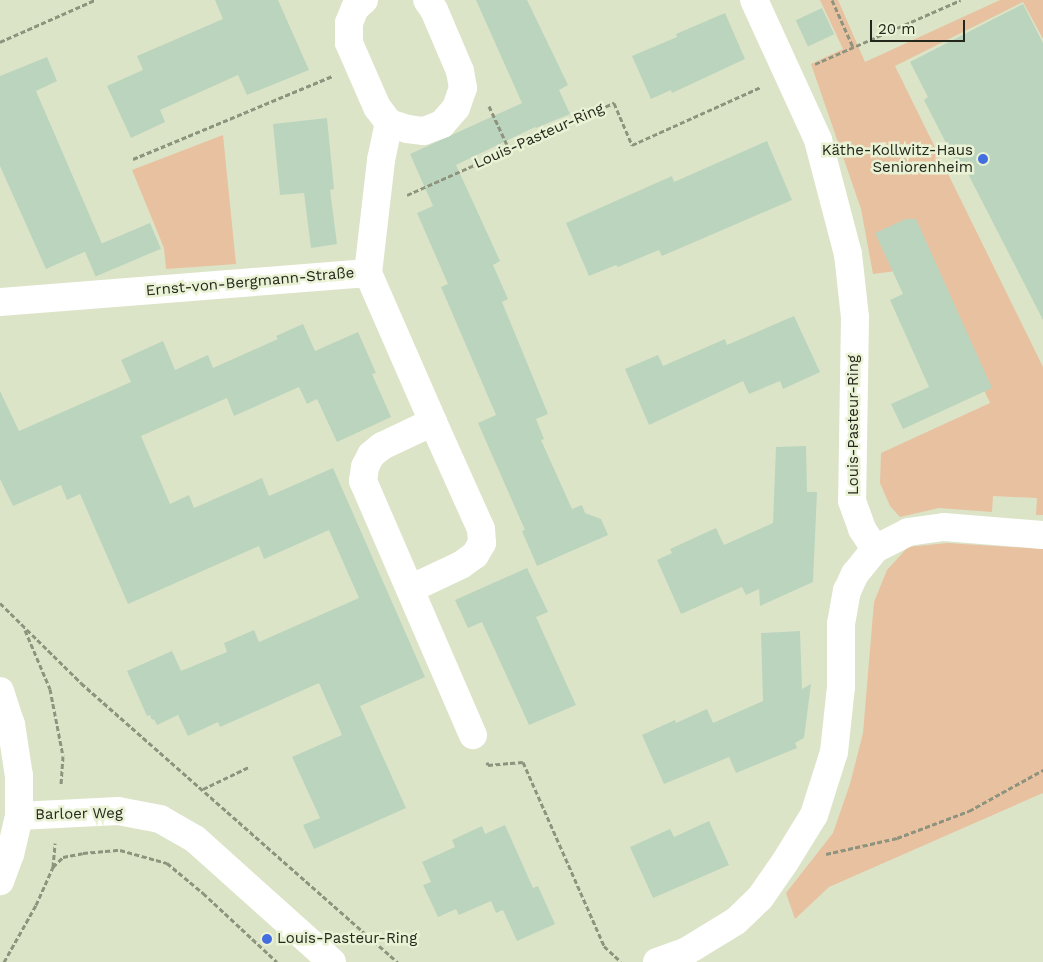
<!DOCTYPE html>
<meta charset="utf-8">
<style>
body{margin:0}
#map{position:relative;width:1043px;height:962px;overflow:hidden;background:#dce4c7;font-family:"Work Sans",sans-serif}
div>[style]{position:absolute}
.green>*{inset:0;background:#e8c1a1}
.building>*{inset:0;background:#bbd4be;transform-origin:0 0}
.path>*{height:3px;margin-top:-1.5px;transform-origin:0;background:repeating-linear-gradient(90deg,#8e937e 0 5px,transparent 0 7.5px)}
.minor>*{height:28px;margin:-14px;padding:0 14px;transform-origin:14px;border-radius:14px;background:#fff}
.dots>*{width:14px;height:14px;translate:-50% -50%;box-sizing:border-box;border:2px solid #e9f2d4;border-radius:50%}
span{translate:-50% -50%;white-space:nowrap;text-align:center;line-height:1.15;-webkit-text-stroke:5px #e9f2d4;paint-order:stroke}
.street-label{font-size:15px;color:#24271c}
.poi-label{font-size:15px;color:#24271c}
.right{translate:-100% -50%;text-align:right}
.left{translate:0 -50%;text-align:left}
.scale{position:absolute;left:870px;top:20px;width:95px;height:22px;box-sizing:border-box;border:2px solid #24271c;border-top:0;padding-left:6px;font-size:15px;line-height:18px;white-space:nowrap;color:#24271c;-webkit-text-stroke:4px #e9f2d4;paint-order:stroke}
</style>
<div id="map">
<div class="green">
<div style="clip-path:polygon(820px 0,838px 0,865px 62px,1000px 0,1043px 0,1043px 39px,1023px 2px,895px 66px,1043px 367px,1043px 515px,1036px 515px,1037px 498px,993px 496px,992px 512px,939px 508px,900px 517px,890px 506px,880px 483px,881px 453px,990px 403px,927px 267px,873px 274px,861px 209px,811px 64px,843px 49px)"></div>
<div style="clip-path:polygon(223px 135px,236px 264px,166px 269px,164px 248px,132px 170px)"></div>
<div style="clip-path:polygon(947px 543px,1043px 549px,1043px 793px,829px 887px,795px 919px,786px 893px,833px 833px,850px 784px,863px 733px,874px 602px,887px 570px,908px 547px)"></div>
</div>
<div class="building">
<div style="clip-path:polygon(215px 0,278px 0,309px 70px,247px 95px,238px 75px,160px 110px,165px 122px,131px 138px,107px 86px,143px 70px,137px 56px,223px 19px)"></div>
<div style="clip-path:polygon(476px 0,527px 0,568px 85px,559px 90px,570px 114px,536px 128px,535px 127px,456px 165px,500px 261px,493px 265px,508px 299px,502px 302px,548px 414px,536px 419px,544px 439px,541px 440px,572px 509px,582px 505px,585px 513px,601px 519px,608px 535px,537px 566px,522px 531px,525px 530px,478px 423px,496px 415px,441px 287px,448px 284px,417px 213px,433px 206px,410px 154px,522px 103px)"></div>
<div style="clip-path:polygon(1023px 4px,1043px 43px,1043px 320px,967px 172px,962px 174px,924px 100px,928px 97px,910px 62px)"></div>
<div style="left:822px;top:8px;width:29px;height:29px;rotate:65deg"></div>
<div style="clip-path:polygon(725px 13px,745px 59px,672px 93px,671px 90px,651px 99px,632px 56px,677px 37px,676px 34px)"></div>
<div style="clip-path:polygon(47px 57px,57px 81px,36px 91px,102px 244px,46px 269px,0 166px,0 76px)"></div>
<div style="clip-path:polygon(327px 118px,334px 189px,330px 190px,337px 244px,311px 248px,304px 193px,280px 195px,273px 124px)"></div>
<div style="clip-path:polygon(767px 141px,792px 200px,662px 256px,659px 250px,618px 267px,616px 265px,589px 276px,566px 223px,672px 176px,674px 182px)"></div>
<div style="clip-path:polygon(906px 219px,916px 219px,992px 388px,903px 429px,891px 404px,929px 387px,890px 300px,903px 294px,875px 233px)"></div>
<div style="left:150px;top:223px;width:28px;height:71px;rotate:67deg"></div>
<div style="clip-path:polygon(794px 316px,820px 372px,783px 389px,780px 381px,749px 394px,743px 381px,649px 425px,625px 369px,658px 355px,663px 366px,725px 339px,727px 345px)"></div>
<div style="clip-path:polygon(303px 324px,315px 351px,358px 332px,376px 373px,372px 374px,391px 417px,337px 442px,317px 399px,307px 404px,299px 387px,234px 416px,227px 398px,141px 436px,170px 504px,189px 495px,194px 508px,262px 478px,269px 496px,333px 468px,425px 677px,360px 706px,406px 808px,314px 849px,303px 825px,320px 818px,292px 757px,342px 735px,319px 683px,220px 727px,218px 722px,188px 736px,178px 715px,157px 725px,154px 719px,152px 720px,150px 715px,147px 716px,127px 671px,172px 651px,181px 671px,227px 652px,224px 643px,254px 630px,259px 642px,359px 598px,329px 530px,264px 559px,259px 546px,128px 604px,80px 494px,67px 500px,61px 485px,13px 506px,0 479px,0 391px,19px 431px,131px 382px,121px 360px,163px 341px,175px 370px,208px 355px,213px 368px,278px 339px,276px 336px)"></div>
<div style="clip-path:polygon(806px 446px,807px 492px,817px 492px,813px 582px,760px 606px,759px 589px,746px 595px,742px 587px,681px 614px,657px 560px,672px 553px,670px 549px,716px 528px,724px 545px,773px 523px,776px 447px)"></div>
<div style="clip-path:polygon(527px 568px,548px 612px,536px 617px,576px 705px,529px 725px,482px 622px,468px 628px,455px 600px)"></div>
<div style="clip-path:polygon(800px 631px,802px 689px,811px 684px,804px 738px,795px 743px,797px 748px,736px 773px,729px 757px,664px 784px,642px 735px,675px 720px,676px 723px,707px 709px,713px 723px,763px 701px,761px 633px)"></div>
<div style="clip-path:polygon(709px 821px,729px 865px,653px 898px,630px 847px,670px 829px,674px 837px)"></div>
<div style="clip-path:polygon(505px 825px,533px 888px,538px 886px,555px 924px,517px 941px,503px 910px,496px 913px,491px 901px,459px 915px,456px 909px,438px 917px,423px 885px,431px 882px,422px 862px,455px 847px,452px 840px,482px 826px,485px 834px)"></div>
</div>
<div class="path">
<div style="left:832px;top:0;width:51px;rotate:65.9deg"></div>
<div style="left:0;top:42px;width:104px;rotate:-23.9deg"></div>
<div style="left:815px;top:64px;width:159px;rotate:-23.7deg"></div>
<div style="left:489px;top:106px;width:47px;rotate:65.1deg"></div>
<div style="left:133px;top:159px;width:216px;rotate:-22.6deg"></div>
<div style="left:407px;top:195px;width:227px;rotate:-24deg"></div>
<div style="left:614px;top:103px;width:46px;rotate:66.8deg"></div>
<div style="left:632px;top:145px;width:141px;rotate:-24.2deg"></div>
<div style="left:0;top:603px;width:114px;rotate:44.6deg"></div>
<div style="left:81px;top:683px;width:422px;rotate:41.4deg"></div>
<div style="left:25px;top:630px;width:64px;rotate:67deg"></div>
<div style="left:50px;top:689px;width:68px;rotate:79deg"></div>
<div style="left:63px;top:756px;width:29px;rotate:94deg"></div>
<div style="left:487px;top:762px;width:3px;rotate:72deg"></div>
<div style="left:488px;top:765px;width:35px;rotate:-5deg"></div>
<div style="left:523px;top:762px;width:201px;rotate:66.2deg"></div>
<div style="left:604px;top:946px;width:23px;rotate:43deg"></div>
<div style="left:203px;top:789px;width:51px;rotate:-25.6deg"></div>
<div style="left:826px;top:854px;width:73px;rotate:-12.7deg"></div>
<div style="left:897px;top:838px;width:77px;rotate:-20.6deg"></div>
<div style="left:969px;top:811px;width:85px;rotate:-29deg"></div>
<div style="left:53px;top:867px;width:24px;rotate:-85deg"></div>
<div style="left:4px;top:962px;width:65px;rotate:-60.7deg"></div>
<div style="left:36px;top:905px;width:42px;rotate:-65.9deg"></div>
<div style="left:53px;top:867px;width:14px;rotate:-45deg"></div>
<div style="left:63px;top:857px;width:20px;rotate:-11deg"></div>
<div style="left:83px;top:853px;width:37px;rotate:-5deg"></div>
<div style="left:120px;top:850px;width:49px;rotate:15.5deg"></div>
<div style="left:167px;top:863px;width:47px;rotate:39.8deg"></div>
<div style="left:203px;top:893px;width:101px;rotate:43deg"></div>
</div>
<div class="minor">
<div style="left:364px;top:0;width:12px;rotate:138deg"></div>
<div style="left:355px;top:8px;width:16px;rotate:112deg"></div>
<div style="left:349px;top:23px;width:20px;rotate:90deg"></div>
<div style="left:349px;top:43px;width:70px;rotate:66.4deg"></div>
<div style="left:377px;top:107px;width:20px;rotate:53deg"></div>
<div style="left:389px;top:123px;width:19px;rotate:18deg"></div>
<div style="left:407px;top:129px;width:17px;rotate:7deg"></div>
<div style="left:424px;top:131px;width:19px;rotate:-21deg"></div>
<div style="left:442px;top:124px;width:21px;rotate:-49deg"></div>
<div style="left:456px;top:108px;width:21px;rotate:-71deg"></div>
<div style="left:463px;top:88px;width:17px;rotate:-100deg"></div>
<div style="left:460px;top:71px;width:66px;rotate:-113.1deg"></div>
<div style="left:434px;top:10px;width:12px;rotate:-125deg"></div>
<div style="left:754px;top:0;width:154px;rotate:65.4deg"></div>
<div style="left:818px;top:140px;width:118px;rotate:75.3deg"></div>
<div style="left:848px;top:254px;width:63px;rotate:83.7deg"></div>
<div style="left:855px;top:317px;width:184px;rotate:90.9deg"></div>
<div style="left:852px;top:501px;width:30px;rotate:70deg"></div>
<div style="left:862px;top:529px;width:24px;rotate:57deg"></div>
<div style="left:368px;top:273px;width:114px;rotate:-83.4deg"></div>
<div style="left:381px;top:160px;width:38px;rotate:-78deg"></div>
<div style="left:0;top:302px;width:369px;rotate:-4.5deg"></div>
<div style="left:368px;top:273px;width:163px;rotate:66.4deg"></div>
<div style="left:433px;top:422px;width:56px;rotate:154.8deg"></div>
<div style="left:382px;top:446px;width:14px;rotate:141deg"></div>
<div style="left:371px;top:455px;width:13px;rotate:117deg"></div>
<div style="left:365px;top:467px;width:14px;rotate:98deg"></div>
<div style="left:363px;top:481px;width:277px;rotate:66.6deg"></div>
<div style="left:410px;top:589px;width:56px;rotate:-25.2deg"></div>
<div style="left:461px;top:565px;width:17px;rotate:-36deg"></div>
<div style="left:475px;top:555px;width:14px;rotate:-60deg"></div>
<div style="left:482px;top:543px;width:14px;rotate:-94deg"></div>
<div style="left:481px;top:529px;width:117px;rotate:-114.2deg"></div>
<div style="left:0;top:691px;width:35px;rotate:72deg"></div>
<div style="left:11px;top:724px;width:53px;rotate:81.3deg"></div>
<div style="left:19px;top:776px;width:40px;rotate:90deg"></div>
<div style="left:19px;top:816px;width:39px;rotate:103deg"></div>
<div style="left:10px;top:854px;width:29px;rotate:110deg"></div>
<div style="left:19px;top:816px;width:99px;rotate:-2.9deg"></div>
<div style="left:118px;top:811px;width:43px;rotate:10.8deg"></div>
<div style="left:160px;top:819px;width:40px;rotate:29.7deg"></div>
<div style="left:195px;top:839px;width:184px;rotate:41.9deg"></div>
<div style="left:657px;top:962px;width:32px;rotate:-20deg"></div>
<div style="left:687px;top:951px;width:57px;rotate:-31.5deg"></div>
<div style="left:736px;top:921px;width:33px;rotate:-44deg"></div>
<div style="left:760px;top:898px;width:44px;rotate:-55.2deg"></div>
<div style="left:785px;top:862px;width:55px;rotate:-58.3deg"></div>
<div style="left:814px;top:815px;width:66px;rotate:-72.4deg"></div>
<div style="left:834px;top:752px;width:65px;rotate:-83.9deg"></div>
<div style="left:841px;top:687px;width:63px;rotate:-90deg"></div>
<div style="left:841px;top:624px;width:34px;rotate:-80deg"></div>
<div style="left:847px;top:591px;width:19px;rotate:-65deg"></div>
<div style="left:855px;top:574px;width:32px;rotate:-51deg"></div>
<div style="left:875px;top:549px;width:37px;rotate:-27deg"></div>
<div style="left:908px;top:532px;width:36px;rotate:-8deg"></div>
<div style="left:944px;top:527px;width:99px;rotate:4.6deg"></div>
</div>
<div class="dots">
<div style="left:983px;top:159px;background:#436ee0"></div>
<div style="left:267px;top:939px;background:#436ee0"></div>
</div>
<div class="street-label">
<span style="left:539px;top:136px;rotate:-24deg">Louis-Pasteur-Ring</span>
<span style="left:250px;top:282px;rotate:-5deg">Ernst-von-Bergmann-Straße</span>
<span style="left:854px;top:425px;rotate:-90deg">Louis-Pasteur-Ring</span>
<span style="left:79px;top:814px;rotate:-1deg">Barloer Weg</span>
</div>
<div class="poi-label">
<span class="right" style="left:973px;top:159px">Käthe-Kollwitz-Haus<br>Seniorenheim</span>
<span class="left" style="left:277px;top:939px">Louis-Pasteur-Ring</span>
</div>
<div class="scale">20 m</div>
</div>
